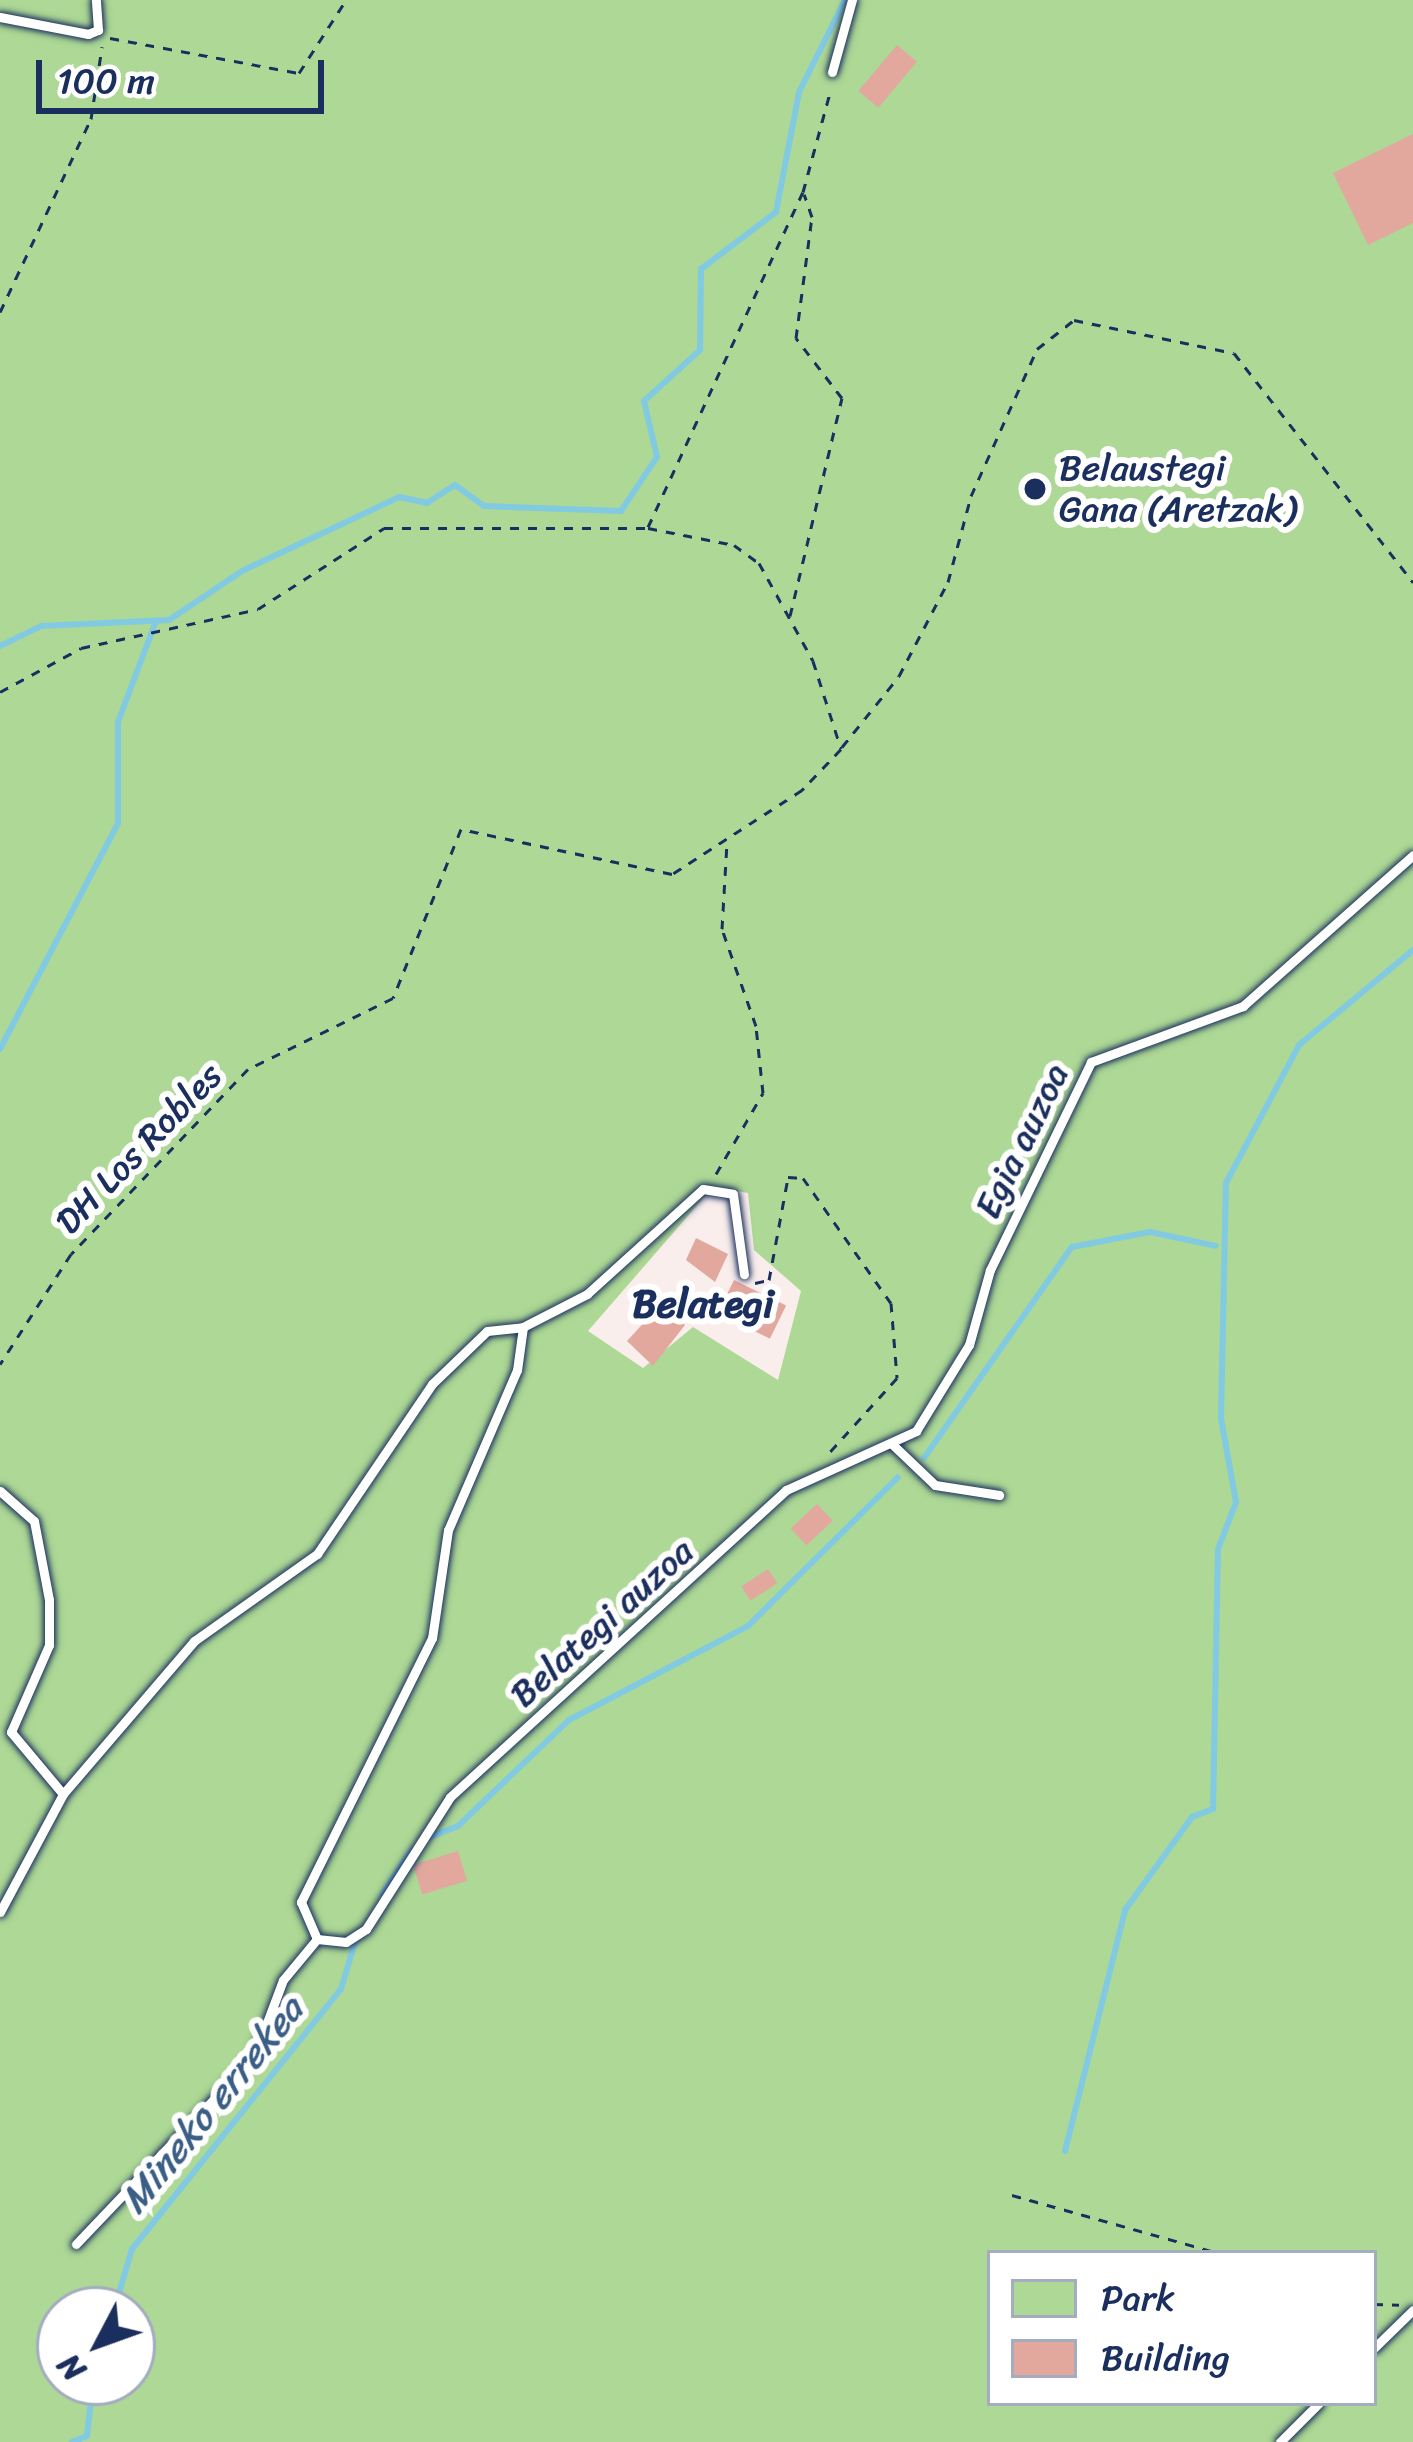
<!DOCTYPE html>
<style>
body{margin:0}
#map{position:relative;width:1413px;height:2442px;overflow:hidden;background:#f9eeec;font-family:Sriracha,sans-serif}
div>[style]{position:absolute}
.green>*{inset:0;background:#add895}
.stream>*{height:6px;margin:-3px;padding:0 3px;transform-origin:3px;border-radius:3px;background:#82cae2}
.building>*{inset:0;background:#e2a89e;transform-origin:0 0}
.path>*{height:3px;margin-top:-1.5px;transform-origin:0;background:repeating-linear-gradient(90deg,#1b2f5e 0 9px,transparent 0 18px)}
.roads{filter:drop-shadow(0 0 3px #1b2f5e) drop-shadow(0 0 3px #1b2f5e)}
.lane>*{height:9px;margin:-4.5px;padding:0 4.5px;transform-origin:4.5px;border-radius:4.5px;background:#fff}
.dots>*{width:33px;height:33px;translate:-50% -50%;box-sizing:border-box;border:6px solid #fff;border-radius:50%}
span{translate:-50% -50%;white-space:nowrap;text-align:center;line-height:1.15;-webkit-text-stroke:12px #fff;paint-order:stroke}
.poi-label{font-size:36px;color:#1b2f5e}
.left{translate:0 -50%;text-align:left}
.street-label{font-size:36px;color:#1b2f5e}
.neighbourhood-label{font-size:39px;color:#1b2f5e;font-weight:700}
.water-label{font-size:39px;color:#3a5e86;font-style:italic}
.legend{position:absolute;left:987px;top:2250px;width:390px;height:156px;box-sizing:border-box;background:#fff;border:3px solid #a4acbf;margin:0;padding:15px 21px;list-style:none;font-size:36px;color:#1b2f5e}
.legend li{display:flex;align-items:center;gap:24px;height:60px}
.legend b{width:60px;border:3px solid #a4acbf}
.north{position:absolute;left:36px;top:2286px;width:120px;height:120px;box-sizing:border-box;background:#fff;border:3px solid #a4acbf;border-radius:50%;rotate:229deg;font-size:33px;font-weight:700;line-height:48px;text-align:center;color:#1b2f5e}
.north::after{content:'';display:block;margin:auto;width:42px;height:54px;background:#1b2f5e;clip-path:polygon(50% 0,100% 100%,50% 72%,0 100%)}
.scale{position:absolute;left:36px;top:60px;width:288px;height:54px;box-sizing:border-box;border:6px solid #1b2f5e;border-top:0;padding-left:15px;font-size:36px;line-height:42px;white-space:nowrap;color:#1b2f5e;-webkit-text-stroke:9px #fff;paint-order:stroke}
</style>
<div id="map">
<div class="green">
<div style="clip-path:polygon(evenodd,0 0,1413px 0,1413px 2442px,0 2442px,0 0,713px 1187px,748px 1193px,754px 1250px,801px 1291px,778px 1380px,693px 1327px,643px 1368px,588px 1331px,713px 1187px,0 0,990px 2253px,1374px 2253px,1374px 2403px,990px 2403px,990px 2253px,0 0,60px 2310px,132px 2310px,132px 2382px,60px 2382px,60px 2310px)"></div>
</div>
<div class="stream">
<div style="left:0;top:646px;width:46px;rotate:-26deg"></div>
<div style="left:41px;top:626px;width:128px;rotate:-2.7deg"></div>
<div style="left:169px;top:620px;width:88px;rotate:-33.9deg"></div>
<div style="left:242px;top:571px;width:174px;rotate:-25.2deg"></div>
<div style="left:399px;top:497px;width:29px;rotate:12deg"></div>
<div style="left:427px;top:503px;width:33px;rotate:-33deg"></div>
<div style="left:455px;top:485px;width:36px;rotate:36deg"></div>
<div style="left:484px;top:506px;width:137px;rotate:2.1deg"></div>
<div style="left:621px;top:511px;width:65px;rotate:-56.3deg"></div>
<div style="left:657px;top:457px;width:57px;rotate:-103.1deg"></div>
<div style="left:644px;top:401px;width:76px;rotate:-42.3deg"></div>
<div style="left:700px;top:350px;width:81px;rotate:-89.3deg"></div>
<div style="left:701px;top:269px;width:94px;rotate:-37.2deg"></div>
<div style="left:776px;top:212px;width:122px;rotate:-79.1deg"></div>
<div style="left:799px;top:92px;width:103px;rotate:-63.4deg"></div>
<div style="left:0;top:1049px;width:255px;rotate:-62.4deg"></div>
<div style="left:118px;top:823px;width:101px;rotate:-90deg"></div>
<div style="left:118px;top:722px;width:108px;rotate:-69.4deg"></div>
<div style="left:924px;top:1458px;width:258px;rotate:-55deg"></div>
<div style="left:1072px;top:1247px;width:79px;rotate:-10.9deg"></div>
<div style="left:1150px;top:1232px;width:67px;rotate:12deg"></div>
<div style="left:427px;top:1838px;width:33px;rotate:-21deg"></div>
<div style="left:458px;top:1826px;width:153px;rotate:-43.7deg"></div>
<div style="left:569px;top:1720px;width:202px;rotate:-27.7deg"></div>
<div style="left:748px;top:1626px;width:211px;rotate:-44.8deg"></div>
<div style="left:382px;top:1895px;width:53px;rotate:-56.6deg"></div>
<div style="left:1065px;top:2151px;width:248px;rotate:-76deg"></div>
<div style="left:1125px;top:1910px;width:115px;rotate:-54.2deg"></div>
<div style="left:1192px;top:1817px;width:22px;rotate:-21deg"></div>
<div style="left:1213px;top:1809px;width:260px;rotate:-88.9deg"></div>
<div style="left:1218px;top:1549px;width:50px;rotate:-69deg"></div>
<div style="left:1236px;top:1502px;width:84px;rotate:-100.2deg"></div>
<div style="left:1221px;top:1419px;width:236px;rotate:-88.8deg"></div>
<div style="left:1226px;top:1183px;width:156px;rotate:-62.1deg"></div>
<div style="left:1299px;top:1045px;width:148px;rotate:-39.8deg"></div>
<div style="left:114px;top:2310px;width:64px;rotate:-73.6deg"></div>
<div style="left:132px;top:2249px;width:334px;rotate:-51.2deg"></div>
<div style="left:341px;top:1989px;width:52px;rotate:-73.3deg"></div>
<div style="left:72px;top:2442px;width:16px;rotate:-22deg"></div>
<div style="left:87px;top:2436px;width:54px;rotate:-83.7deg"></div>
</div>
<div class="building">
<div style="left:897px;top:45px;width:26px;height:60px;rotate:40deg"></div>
<div style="clip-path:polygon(1413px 134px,1413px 223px,1368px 245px,1333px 173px)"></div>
<div style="clip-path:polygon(696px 1238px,728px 1254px,715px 1282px,686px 1260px)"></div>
<div style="left:734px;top:1280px;width:58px;height:37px;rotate:26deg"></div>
<div style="clip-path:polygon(661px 1304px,685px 1325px,653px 1366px,627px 1341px)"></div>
<div style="left:817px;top:1504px;width:23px;height:36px;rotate:47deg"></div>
<div style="left:768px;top:1569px;width:17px;height:32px;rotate:57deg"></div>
<div style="left:458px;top:1851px;width:31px;height:47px;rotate:73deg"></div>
</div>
<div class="path">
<div style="left:110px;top:38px;width:192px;rotate:10.5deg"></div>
<div style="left:299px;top:73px;width:87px;rotate:-57.2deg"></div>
<div style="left:0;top:312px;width:213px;rotate:-64.8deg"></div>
<div style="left:91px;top:119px;width:73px;rotate:-81.3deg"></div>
<div style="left:648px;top:527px;width:369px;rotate:-65.2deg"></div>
<div style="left:803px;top:192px;width:107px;rotate:-74.8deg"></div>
<div style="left:790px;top:616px;width:224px;rotate:-76.6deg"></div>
<div style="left:842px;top:398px;width:76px;rotate:-127.5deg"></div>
<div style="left:796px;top:338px;width:122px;rotate:-82.5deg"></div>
<div style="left:812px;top:217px;width:24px;rotate:-109deg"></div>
<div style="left:0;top:692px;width:92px;rotate:-28.5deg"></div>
<div style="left:81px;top:648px;width:181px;rotate:-12.4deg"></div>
<div style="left:258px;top:609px;width:150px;rotate:-32.7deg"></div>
<div style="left:384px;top:528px;width:264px"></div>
<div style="left:648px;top:528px;width:88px;rotate:11.2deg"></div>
<div style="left:734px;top:545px;width:31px;rotate:36deg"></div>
<div style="left:759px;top:563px;width:112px;rotate:61.1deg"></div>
<div style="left:813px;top:661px;width:92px;rotate:72.3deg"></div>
<div style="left:841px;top:749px;width:57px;rotate:133.6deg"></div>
<div style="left:802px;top:790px;width:155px;rotate:147.1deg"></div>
<div style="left:672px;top:874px;width:216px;rotate:-168deg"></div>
<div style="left:461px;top:829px;width:182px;rotate:111.9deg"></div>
<div style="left:393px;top:998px;width:161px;rotate:153.9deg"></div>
<div style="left:248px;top:1069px;width:256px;rotate:133.7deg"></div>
<div style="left:71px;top:1254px;width:131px;rotate:122.8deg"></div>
<div style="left:842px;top:747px;width:91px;rotate:-51.2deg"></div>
<div style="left:899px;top:676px;width:106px;rotate:-62.5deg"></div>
<div style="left:948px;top:582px;width:89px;rotate:-75deg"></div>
<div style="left:971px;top:496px;width:161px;rotate:-65.8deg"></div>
<div style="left:1037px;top:349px;width:47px;rotate:-38.1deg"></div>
<div style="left:1074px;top:320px;width:163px;rotate:11.7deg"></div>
<div style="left:1234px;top:353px;width:291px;rotate:52deg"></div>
<div style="left:716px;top:1174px;width:94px;rotate:-59.9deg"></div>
<div style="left:763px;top:1093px;width:67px;rotate:-96deg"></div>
<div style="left:756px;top:1026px;width:103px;rotate:-109.3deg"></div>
<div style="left:722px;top:929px;width:86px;rotate:-86.7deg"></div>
<div style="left:755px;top:1283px;width:14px;rotate:-12deg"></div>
<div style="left:769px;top:1280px;width:105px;rotate:-79.5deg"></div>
<div style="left:788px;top:1177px;width:15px;rotate:4deg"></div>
<div style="left:803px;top:1178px;width:153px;rotate:54.9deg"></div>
<div style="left:891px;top:1303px;width:75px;rotate:85.4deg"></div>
<div style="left:897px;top:1378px;width:101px;rotate:132.2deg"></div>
<div style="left:1012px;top:2195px;width:215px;rotate:15.7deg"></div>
<div style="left:1374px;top:2304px;width:25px;rotate:2deg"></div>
</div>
<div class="roads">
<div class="lane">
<div style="left:0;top:17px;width:90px;rotate:10.9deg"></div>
<div style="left:88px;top:34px;width:11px;rotate:-22deg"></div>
<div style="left:98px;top:30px;width:30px;rotate:-94deg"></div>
<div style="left:832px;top:72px;width:75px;rotate:-74.5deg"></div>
<div style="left:523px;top:1327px;width:72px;rotate:-27.3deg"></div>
<div style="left:587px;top:1294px;width:156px;rotate:-42.2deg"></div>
<div style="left:703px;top:1189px;width:30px;rotate:9deg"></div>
<div style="left:733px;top:1194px;width:81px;rotate:82.2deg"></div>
<div style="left:892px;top:1444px;width:59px;rotate:43.6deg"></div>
<div style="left:935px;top:1485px;width:65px;rotate:8.9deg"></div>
<div style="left:0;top:1491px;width:45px;rotate:41.4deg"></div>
<div style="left:34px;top:1521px;width:80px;rotate:79.2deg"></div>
<div style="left:49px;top:1600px;width:45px;rotate:90deg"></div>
<div style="left:49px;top:1645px;width:95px;rotate:113.6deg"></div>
<div style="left:11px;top:1732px;width:81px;rotate:50deg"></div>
<div style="left:63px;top:1794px;width:201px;rotate:-49.4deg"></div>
<div style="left:194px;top:1641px;width:151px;rotate:-35.3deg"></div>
<div style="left:317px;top:1554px;width:205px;rotate:-55.9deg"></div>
<div style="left:432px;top:1384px;width:76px;rotate:-43.9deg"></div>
<div style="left:487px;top:1331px;width:36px;rotate:-6deg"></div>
<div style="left:523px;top:1327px;width:43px;rotate:97.9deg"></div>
<div style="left:517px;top:1370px;width:174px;rotate:113.3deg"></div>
<div style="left:448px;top:1530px;width:109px;rotate:98.4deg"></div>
<div style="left:432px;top:1638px;width:295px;rotate:116.4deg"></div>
<div style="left:301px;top:1902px;width:40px;rotate:66.6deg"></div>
<div style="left:317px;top:1939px;width:29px;rotate:6deg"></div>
<div style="left:346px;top:1942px;width:24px;rotate:-33deg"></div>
<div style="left:366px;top:1929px;width:156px;rotate:-57.5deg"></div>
<div style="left:450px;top:1797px;width:455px;rotate:-42.4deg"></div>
<div style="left:786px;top:1490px;width:143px;rotate:-24.4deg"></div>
<div style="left:916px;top:1431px;width:101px;rotate:-58.4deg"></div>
<div style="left:969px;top:1345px;width:78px;rotate:-74.4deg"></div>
<div style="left:990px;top:1270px;width:231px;rotate:-64.1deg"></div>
<div style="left:1091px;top:1062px;width:162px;rotate:-20.2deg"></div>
<div style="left:1243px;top:1006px;width:227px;rotate:-41.6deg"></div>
<div style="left:0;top:1912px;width:134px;rotate:-61.9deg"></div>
<div style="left:76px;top:2244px;width:258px;rotate:-46.4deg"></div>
<div style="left:254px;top:2057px;width:82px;rotate:-69.4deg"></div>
<div style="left:283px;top:1980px;width:53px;rotate:-50.3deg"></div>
<div style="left:1374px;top:2348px;width:54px;rotate:-44.3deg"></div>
<div style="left:1280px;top:2442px;width:55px;rotate:-45deg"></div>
</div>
</div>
<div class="dots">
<div style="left:1035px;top:489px;background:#1b2f5e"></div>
</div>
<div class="poi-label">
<span class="left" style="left:1059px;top:489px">Belaustegi<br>Gana (Aretzak)</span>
</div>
<div class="street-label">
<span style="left:1022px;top:1141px;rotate:-64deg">Egia auzoa</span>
<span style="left:139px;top:1149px;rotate:-46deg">DH Los Robles</span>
<span style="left:602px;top:1623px;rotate:-42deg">Belategi auzoa</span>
</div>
<div class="neighbourhood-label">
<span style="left:703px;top:1304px">Belategi</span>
</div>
<div class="water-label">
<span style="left:212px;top:2105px;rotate:-51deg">Mineko errekea</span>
</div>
<ul class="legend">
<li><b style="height:33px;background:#add895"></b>Park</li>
<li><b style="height:33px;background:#e2a89e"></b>Building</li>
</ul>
<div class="north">N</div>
<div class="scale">100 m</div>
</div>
